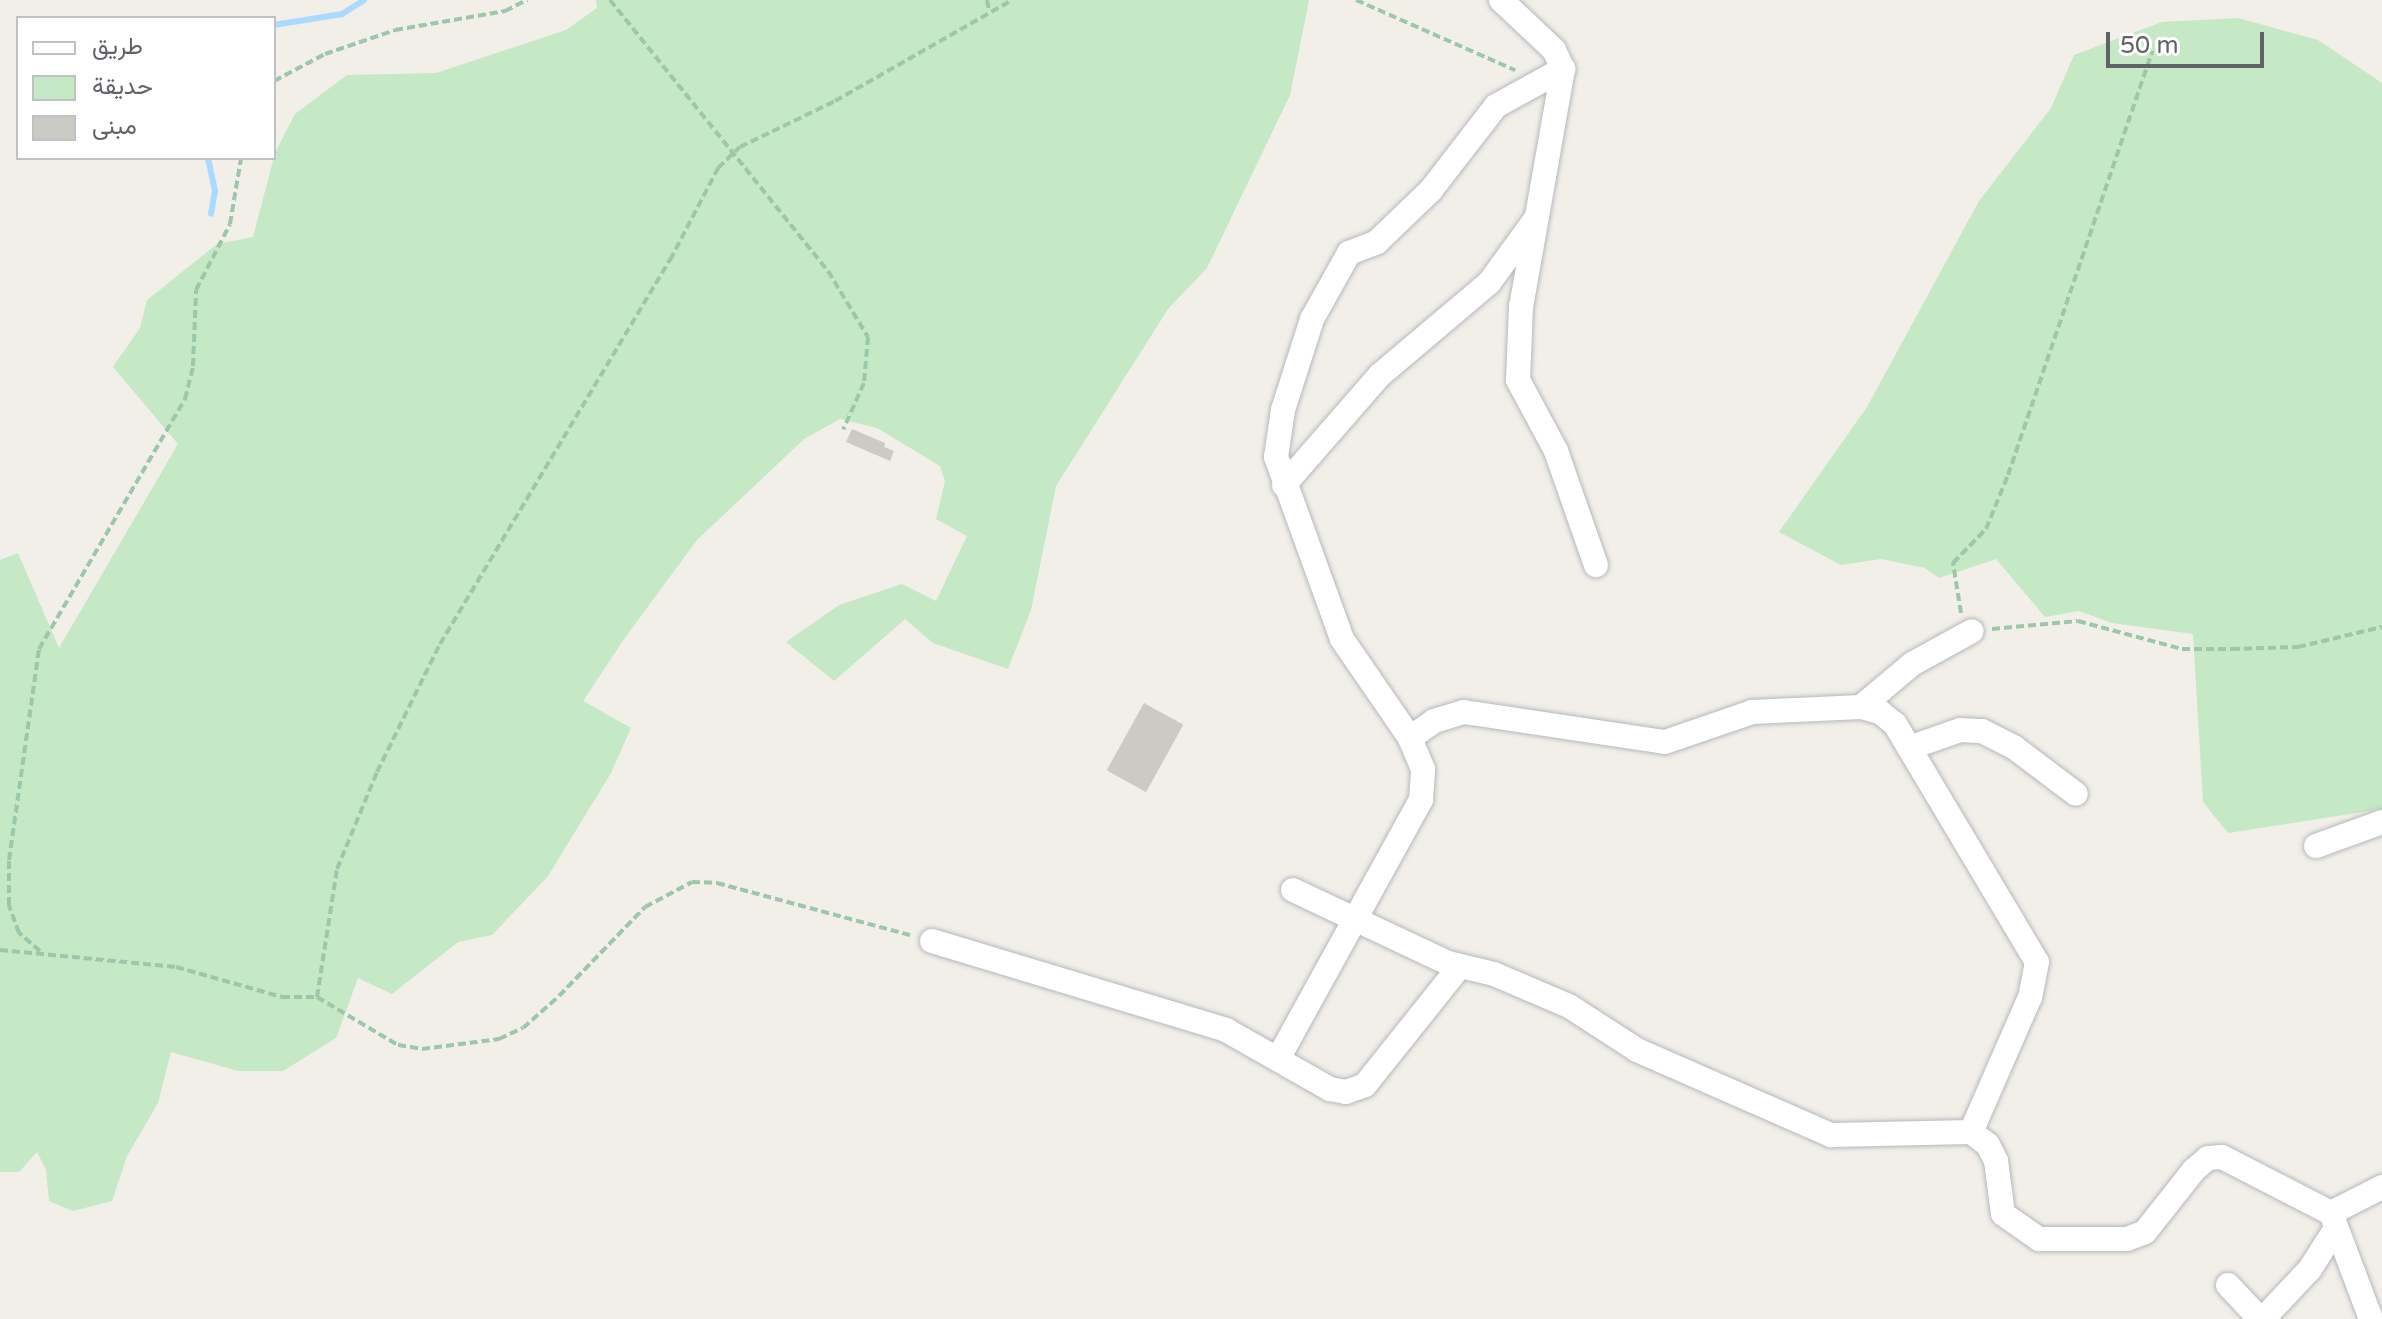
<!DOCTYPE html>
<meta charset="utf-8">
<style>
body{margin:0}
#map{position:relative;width:2382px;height:1319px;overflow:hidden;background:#f1efe8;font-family:"Varela Round",Vazirmatn,sans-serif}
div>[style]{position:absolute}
.green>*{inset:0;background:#c5e8c5}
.stream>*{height:6px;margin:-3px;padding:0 3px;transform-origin:3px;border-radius:3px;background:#aadaff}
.building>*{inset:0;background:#cccac5;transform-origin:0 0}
.path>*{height:4px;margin-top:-2px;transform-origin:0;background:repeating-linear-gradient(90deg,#9cc7a9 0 8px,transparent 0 12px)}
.roads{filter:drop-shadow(0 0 2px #b5b8bc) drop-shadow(0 0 2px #b5b8bc)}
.minor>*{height:24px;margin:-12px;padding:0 12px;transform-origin:12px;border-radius:12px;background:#fff}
span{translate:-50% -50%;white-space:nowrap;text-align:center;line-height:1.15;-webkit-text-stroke:6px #fff;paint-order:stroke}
.legend{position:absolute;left:16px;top:16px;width:260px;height:144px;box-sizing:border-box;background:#fff;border:2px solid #bfc1c3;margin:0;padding:10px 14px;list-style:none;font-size:24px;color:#5f6368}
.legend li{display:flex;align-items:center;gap:16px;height:40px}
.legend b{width:40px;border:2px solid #bfc1c3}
.scale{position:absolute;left:2106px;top:32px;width:158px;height:36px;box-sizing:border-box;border:4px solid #5f6368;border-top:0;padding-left:10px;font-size:24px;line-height:28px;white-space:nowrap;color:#5f6368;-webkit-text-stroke:6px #fff;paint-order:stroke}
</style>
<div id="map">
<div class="green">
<div style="clip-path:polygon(596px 0,1309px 0,1290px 95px,1207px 268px,1168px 309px,1056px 486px,1031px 610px,1008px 669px,933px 643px,905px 619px,834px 681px,786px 642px,839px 605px,902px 584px,936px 601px,967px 536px,936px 519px,945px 481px,940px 466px,877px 428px,840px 419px,804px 439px,697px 540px,624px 639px,583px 701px,631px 728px,611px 773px,548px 876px,492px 935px,458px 942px,392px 994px,358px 978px,336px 1038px,283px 1071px,238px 1071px,171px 1052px,158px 1103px,127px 1156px,112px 1201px,73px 1211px,49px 1201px,46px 1170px,37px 1152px,19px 1172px,0 1172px,0 560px,18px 553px,59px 648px,178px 444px,113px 367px,140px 328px,147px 300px,217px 244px,253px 237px,275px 153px,295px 114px,347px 75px,436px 73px,566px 30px,597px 8px)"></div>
<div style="clip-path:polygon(2238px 18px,2318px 40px,2382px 83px,2382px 809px,2228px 833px,2203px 802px,2193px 634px,2112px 623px,2079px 611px,2045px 617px,1996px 559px,1939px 578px,1925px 568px,1881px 559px,1841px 565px,1779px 532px,1867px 407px,1979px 201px,2051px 108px,2074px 55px,2162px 22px)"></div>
</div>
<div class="stream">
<div style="left:274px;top:25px;width:69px;rotate:-9.2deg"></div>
<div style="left:342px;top:14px;width:26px;rotate:-32deg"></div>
<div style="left:208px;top:158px;width:34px;rotate:78deg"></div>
<div style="left:215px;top:191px;width:23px;rotate:100deg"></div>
</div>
<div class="building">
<div style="clip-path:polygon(852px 429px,885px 443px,884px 447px,894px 451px,890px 461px,846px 442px)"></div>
<div style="left:1144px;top:703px;width:45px;height:77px;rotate:29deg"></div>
</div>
<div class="path">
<div style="left:610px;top:0;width:348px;rotate:51.2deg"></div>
<div style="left:828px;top:271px;width:77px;rotate:58.8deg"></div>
<div style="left:868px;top:337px;width:46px;rotate:95deg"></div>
<div style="left:864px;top:383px;width:51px;rotate:114.1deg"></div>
<div style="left:987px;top:0;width:10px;rotate:79deg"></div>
<div style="left:1356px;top:0;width:174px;rotate:23.8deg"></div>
<div style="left:274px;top:81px;width:58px;rotate:-27.9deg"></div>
<div style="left:325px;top:54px;width:74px;rotate:-18.9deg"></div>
<div style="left:395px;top:30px;width:112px;rotate:-9.8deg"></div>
<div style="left:505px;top:11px;width:25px;rotate:-27deg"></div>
<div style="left:1961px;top:613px;width:51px;rotate:-99.1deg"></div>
<div style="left:1953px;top:563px;width:47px;rotate:-45.9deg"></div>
<div style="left:1986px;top:529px;width:58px;rotate:-67.8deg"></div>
<div style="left:2008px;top:475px;width:448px;rotate:-71.2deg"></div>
<div style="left:1992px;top:629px;width:86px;rotate:-5.3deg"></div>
<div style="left:2078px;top:621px;width:108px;rotate:15.1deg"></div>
<div style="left:2182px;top:649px;width:50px"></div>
<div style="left:2232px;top:649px;width:66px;rotate:-1.7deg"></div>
<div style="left:2298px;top:647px;width:86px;rotate:-13.4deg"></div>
<div style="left:0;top:950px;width:177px;rotate:5.5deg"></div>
<div style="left:176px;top:967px;width:110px;rotate:15.8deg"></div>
<div style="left:282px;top:997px;width:35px"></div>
<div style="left:317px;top:997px;width:130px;rotate:-81.1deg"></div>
<div style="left:337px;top:869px;width:105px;rotate:-67.6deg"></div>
<div style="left:377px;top:772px;width:143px;rotate:-63.8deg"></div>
<div style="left:440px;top:644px;width:448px;rotate:-59.1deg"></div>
<div style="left:670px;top:260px;width:104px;rotate:-62.4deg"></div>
<div style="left:718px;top:168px;width:30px;rotate:-44deg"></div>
<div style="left:740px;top:147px;width:106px;rotate:-25.8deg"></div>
<div style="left:835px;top:101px;width:204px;rotate:-29.7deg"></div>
<div style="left:40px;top:951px;width:28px;rotate:-139deg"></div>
<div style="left:19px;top:933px;width:30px;rotate:-110deg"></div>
<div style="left:9px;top:905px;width:45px;rotate:-90deg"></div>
<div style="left:9px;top:860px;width:213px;rotate:-81.9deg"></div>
<div style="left:39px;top:649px;width:290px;rotate:-59.7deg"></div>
<div style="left:185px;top:399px;width:34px;rotate:-76deg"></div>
<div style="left:193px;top:366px;width:76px;rotate:-87.7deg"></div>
<div style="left:196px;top:290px;width:74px;rotate:-62.7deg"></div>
<div style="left:230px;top:224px;width:67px;rotate:-80.5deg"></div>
<div style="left:317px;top:997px;width:94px;rotate:30.7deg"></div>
<div style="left:398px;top:1045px;width:24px;rotate:9deg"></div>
<div style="left:422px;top:1049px;width:78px;rotate:-7.4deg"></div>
<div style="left:499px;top:1039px;width:26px;rotate:-25deg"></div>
<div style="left:523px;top:1028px;width:48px;rotate:-41.6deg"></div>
<div style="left:559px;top:996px;width:124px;rotate:-46deg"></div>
<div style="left:645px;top:907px;width:53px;rotate:-28deg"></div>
<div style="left:692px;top:882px;width:25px;rotate:2deg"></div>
<div style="left:717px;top:883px;width:200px;rotate:15.1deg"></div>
</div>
<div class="roads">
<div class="minor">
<div style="left:1501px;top:0;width:73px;rotate:43.3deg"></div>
<div style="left:1554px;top:50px;width:21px;rotate:65deg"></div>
<div style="left:1563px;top:69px;width:241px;rotate:100deg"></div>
<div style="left:1521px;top:306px;width:74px;rotate:92.3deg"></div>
<div style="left:1518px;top:380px;width:81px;rotate:61.8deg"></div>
<div style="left:1556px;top:451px;width:121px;rotate:70.7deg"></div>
<div style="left:1284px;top:485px;width:146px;rotate:-48.9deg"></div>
<div style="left:1380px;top:375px;width:143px;rotate:-40.2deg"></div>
<div style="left:1489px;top:283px;width:77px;rotate:-54deg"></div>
<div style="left:1861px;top:707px;width:67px;rotate:-40.1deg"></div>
<div style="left:1912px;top:664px;width:68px;rotate:-28.8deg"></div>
<div style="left:1410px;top:738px;width:29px;rotate:-35deg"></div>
<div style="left:1434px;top:721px;width:31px;rotate:-17deg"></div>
<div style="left:1464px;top:712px;width:203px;rotate:8.5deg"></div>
<div style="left:1665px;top:742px;width:92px;rotate:-19deg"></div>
<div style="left:1752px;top:712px;width:109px;rotate:-2.6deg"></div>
<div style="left:1861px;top:707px;width:20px;rotate:15deg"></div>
<div style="left:1880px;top:712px;width:19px;rotate:39deg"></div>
<div style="left:1895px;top:724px;width:277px;rotate:59.2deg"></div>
<div style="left:2037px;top:962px;width:36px;rotate:101deg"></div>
<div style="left:2030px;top:997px;width:147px;rotate:113.6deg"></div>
<div style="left:1909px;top:748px;width:54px;rotate:-19.4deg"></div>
<div style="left:1960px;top:730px;width:22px;rotate:3deg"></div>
<div style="left:1982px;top:731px;width:37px;rotate:27deg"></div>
<div style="left:2015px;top:748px;width:76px;rotate:37deg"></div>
<div style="left:2316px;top:846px;width:70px;rotate:-20deg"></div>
<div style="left:1293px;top:890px;width:171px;rotate:25.2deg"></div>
<div style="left:1448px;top:963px;width:47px;rotate:13.4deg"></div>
<div style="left:1494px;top:974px;width:82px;rotate:23.1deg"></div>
<div style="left:1569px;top:1006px;width:81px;rotate:32.9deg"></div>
<div style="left:1637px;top:1050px;width:212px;rotate:23.7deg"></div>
<div style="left:1831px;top:1135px;width:140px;rotate:-1.2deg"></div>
<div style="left:1971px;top:1132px;width:21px;rotate:37deg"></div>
<div style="left:1988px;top:1145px;width:18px;rotate:63deg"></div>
<div style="left:1996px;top:1161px;width:53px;rotate:82.5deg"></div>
<div style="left:2003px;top:1214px;width:44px;rotate:34.8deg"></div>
<div style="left:2039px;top:1239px;width:88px"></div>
<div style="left:2127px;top:1239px;width:19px;rotate:-21deg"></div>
<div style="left:2145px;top:1232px;width:79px;rotate:-51.7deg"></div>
<div style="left:2194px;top:1170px;width:18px;rotate:-41deg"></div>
<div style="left:2208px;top:1158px;width:14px;rotate:-4deg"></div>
<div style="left:2222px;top:1157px;width:123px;rotate:27.2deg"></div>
<div style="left:932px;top:941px;width:307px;rotate:16.8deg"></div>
<div style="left:1226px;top:1030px;width:120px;rotate:29.6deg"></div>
<div style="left:1330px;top:1089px;width:16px;rotate:11deg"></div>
<div style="left:1346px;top:1092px;width:20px;rotate:-20deg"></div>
<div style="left:1365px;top:1085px;width:152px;rotate:-51.4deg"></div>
<div style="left:1279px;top:1057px;width:294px;rotate:-61.1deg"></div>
<div style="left:1421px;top:800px;width:31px;rotate:-86deg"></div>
<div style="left:1423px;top:769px;width:34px;rotate:-113deg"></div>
<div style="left:1410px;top:738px;width:120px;rotate:-124.5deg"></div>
<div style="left:1342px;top:639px;width:194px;rotate:-109.9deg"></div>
<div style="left:1276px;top:457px;width:48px;rotate:-81.5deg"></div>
<div style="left:1283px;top:410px;width:96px;rotate:-72.3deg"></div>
<div style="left:1312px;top:319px;width:76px;rotate:-60.7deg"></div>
<div style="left:1349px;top:253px;width:30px;rotate:-21deg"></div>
<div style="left:1377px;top:242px;width:75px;rotate:-43.9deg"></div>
<div style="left:1431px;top:190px;width:106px;rotate:-52.3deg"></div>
<div style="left:1496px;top:106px;width:77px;rotate:-28.9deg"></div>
<div style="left:2228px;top:1285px;width:47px;rotate:46.7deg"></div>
<div style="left:2263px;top:1319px;width:69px;rotate:-46.8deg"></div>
<div style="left:2310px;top:1269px;width:49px;rotate:-57.6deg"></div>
<div style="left:2371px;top:1319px;width:113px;rotate:-110.7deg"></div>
<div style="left:2331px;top:1213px;width:57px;rotate:-27deg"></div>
</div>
</div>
<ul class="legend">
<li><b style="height:10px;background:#fff"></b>طريق</li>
<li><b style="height:22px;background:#c5e8c5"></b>حديقة</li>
<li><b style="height:22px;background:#cccac5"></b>مبنى</li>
</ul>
<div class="scale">50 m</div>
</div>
